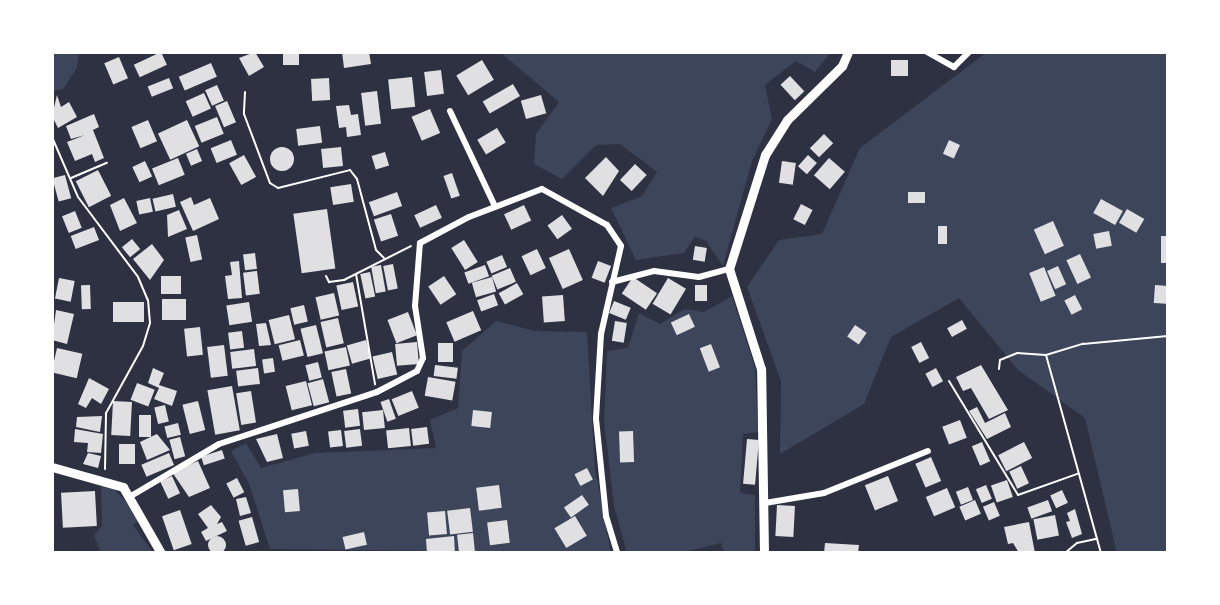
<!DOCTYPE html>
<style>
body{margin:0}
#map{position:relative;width:1220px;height:605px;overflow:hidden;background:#2d3142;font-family:"Roboto Serif",serif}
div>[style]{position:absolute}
.green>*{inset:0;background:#3c4559}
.building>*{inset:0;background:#e0e0e3;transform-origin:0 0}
.round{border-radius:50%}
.path>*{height:2px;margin:-1px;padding:0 1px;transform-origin:1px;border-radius:1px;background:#fff}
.minor>*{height:6px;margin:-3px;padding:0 3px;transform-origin:3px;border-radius:3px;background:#fff}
.secondary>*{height:9px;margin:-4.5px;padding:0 4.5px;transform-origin:4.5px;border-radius:4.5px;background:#fff}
span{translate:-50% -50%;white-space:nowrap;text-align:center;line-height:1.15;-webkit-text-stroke:7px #fff;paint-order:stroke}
.frame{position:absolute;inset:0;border:54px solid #fff;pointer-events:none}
</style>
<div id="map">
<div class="green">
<div style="clip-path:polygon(52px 52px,79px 52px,77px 68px,63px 89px,52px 91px)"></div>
<div style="clip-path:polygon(500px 52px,831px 52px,815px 72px,796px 61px,765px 85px,772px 119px,752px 161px,723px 266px,706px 241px,695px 237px,684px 253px,636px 260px,611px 208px,642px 196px,657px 172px,620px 144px,596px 145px,562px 179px,534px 164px,536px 134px,559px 102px)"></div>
<div style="clip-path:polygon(987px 52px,1168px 52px,1168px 553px,1117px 553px,1085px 418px,1018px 370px,959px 298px,891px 337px,864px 404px,780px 454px,781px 381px,747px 287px,779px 240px,822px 234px,860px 148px)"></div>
<div style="clip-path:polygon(732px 296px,755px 368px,758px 432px,743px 434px,740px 493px,755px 495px,755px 553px,724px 553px,721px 543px,680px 553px,627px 553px,614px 506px,604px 421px,607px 351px,628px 348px,639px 313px,660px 324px,684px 309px,704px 312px)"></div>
<div style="clip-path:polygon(496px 321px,535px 331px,587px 332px,595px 469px,611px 553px,270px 549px,249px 484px,231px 451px,246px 443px,261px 468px,315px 453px,436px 448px,430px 420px,458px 408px,462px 351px)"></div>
<div style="clip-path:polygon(101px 484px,113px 488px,129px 505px,139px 521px,133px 525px,153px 553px,103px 553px,99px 548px,94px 535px,102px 526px)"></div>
</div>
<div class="building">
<div style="left:161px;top:52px;width:14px;height:30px;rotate:65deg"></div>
<div style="clip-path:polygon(255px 52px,264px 67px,249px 76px,239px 58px)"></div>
<div style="left:283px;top:52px;width:16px;height:13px"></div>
<div style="clip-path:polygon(342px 52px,369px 52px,371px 64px,344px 68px)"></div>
<div style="left:119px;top:57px;width:23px;height:16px;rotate:67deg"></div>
<div style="left:482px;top:60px;width:23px;height:30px;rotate:59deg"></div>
<div style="left:891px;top:60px;width:17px;height:16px"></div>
<div style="left:211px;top:63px;width:15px;height:35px;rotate:67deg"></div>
<div style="left:441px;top:70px;width:24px;height:17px;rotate:83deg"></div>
<div style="left:790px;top:76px;width:21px;height:13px;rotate:47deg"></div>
<div style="left:412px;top:77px;width:30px;height:24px;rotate:84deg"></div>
<div style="left:169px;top:78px;width:11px;height:23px;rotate:68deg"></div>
<div style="left:329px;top:78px;width:22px;height:18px;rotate:87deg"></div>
<div style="left:513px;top:84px;width:14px;height:35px;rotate:60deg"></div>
<div style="left:217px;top:85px;width:17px;height:13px;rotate:66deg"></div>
<div style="left:377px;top:91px;width:33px;height:16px;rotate:83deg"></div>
<div style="left:204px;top:93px;width:17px;height:20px;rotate:66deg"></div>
<div style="clip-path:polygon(57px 95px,61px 107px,69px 102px,77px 117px,58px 128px,52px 116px)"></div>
<div style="left:541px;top:95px;width:19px;height:21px;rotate:74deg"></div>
<div style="left:227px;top:101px;width:23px;height:13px;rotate:67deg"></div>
<div style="clip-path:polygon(349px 105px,351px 115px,358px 114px,361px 135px,347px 137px,346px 127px,339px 128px,336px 106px)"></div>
<div style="left:430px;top:109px;width:26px;height:20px;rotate:67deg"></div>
<div style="clip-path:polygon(94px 114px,99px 127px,93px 130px,104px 158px,95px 162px,92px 154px,75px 161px,67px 142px,85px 135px,71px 139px,66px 126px)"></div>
<div style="left:217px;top:117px;width:18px;height:24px;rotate:68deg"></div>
<div style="left:148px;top:120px;width:23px;height:18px;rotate:67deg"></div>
<div style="left:187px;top:120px;width:29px;height:32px;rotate:65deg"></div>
<div style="left:320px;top:126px;width:17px;height:24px;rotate:83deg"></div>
<div style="left:497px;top:128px;width:17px;height:23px;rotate:59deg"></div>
<div style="left:824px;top:134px;width:13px;height:20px;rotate:45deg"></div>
<div style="left:231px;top:140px;width:16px;height:22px;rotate:68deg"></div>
<div style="left:949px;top:140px;width:12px;height:15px;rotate:24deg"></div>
<div style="left:341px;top:147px;width:19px;height:20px;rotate:84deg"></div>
<div class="round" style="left:270px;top:147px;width:24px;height:24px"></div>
<div style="left:197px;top:149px;width:13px;height:12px;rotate:67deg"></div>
<div style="left:385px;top:152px;width:14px;height:14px;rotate:73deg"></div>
<div style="left:244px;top:155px;width:25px;height:17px;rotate:61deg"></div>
<div style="left:808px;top:155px;width:12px;height:15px;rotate:42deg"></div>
<div style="clip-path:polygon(606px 157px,619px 171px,603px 196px,585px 178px)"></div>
<div style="left:178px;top:158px;width:18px;height:28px;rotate:68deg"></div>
<div style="left:829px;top:158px;width:21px;height:23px;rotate:41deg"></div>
<div style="left:145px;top:161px;width:17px;height:14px;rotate:65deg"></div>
<div style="left:782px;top:161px;width:14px;height:22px;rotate:8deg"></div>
<div style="left:635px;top:164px;width:16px;height:22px;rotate:43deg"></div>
<div style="left:98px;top:170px;width:29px;height:25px;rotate:63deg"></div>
<div style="left:452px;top:173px;width:24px;height:9px;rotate:71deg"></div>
<div style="left:65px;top:175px;width:24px;height:13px;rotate:75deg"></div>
<div style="left:351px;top:184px;width:18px;height:21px;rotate:81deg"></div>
<div style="left:397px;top:192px;width:15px;height:30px;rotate:70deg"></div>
<div style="left:908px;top:192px;width:17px;height:11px"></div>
<div style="left:173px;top:194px;width:13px;height:21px;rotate:77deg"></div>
<div style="clip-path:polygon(191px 197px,194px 205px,210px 198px,219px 219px,193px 231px,180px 202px)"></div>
<div style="clip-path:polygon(124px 198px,137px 223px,120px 231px,110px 205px)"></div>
<div style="left:150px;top:198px;width:14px;height:14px;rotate:78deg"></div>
<div style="left:1101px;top:199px;width:25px;height:16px;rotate:29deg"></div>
<div style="left:801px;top:204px;width:13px;height:17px;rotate:27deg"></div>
<div style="left:436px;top:205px;width:14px;height:24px;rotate:65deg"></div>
<div style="left:524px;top:205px;width:17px;height:22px;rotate:65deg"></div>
<div style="left:327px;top:209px;width:60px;height:34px;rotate:82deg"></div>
<div style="left:1127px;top:209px;width:20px;height:16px;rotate:30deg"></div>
<div style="clip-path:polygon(179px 210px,187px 229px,168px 237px,167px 215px)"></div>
<div style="left:75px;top:211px;width:18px;height:14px;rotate:68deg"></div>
<div style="left:391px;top:214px;width:23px;height:18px;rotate:72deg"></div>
<div style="left:562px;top:215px;width:17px;height:18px;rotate:54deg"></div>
<div style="left:1053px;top:221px;width:27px;height:21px;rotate:66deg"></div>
<div style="left:938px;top:226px;width:9px;height:18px"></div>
<div style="left:94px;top:227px;width:14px;height:25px;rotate:69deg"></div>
<div style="left:1109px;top:231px;width:15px;height:16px;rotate:79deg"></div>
<div style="left:197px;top:235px;width:25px;height:12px;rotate:78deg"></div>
<div style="left:1161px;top:236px;width:7px;height:27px"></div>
<div style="left:132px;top:239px;width:13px;height:13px;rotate:51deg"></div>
<div style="left:464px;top:240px;width:26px;height:15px;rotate:58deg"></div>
<div style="clip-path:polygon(152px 244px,164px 260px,150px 280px,133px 259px)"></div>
<div style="left:695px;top:246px;width:12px;height:14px;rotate:9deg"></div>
<div style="left:537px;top:249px;width:21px;height:17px;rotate:65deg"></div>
<div style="left:569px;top:249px;width:34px;height:22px;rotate:66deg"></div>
<div style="left:255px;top:253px;width:16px;height:12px;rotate:83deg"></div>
<div style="left:1080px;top:254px;width:26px;height:15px;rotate:65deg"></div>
<div style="left:502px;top:255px;width:13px;height:17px;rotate:67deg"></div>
<div style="clip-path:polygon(239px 261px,242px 298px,228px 299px,225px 276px,232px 275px,230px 262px)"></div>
<div style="left:598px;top:261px;width:14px;height:18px;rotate:21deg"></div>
<div style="left:393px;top:264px;width:25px;height:10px;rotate:79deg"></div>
<div style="left:381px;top:265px;width:27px;height:10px;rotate:80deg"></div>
<div style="left:485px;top:265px;width:12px;height:22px;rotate:70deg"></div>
<div style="left:1058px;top:266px;width:20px;height:12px;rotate:66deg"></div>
<div style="left:1044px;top:267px;width:31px;height:16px;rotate:68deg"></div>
<div style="left:510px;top:268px;width:15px;height:20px;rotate:67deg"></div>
<div style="left:257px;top:271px;width:23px;height:14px;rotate:83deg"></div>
<div style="left:370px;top:272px;width:25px;height:10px;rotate:78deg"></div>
<div style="left:161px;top:276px;width:20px;height:18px"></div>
<div style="left:444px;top:276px;width:22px;height:19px;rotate:56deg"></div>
<div style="left:492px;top:277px;width:15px;height:21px;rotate:74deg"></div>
<div style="left:633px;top:277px;width:29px;height:20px;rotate:34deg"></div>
<div style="left:59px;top:278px;width:16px;height:21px;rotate:11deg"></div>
<div style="left:668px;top:278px;width:21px;height:30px;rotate:31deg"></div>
<div style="left:353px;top:282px;width:25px;height:17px;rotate:78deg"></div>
<div style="left:517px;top:283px;width:13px;height:21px;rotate:61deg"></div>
<div style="left:90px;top:285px;width:24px;height:9px;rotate:88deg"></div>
<div style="left:695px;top:285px;width:12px;height:16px"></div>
<div style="left:1155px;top:285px;width:13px;height:18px;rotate:4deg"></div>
<div style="left:334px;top:293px;width:23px;height:19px;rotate:77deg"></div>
<div style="left:494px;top:294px;width:12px;height:18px;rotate:70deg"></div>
<div style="left:563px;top:295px;width:26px;height:21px;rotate:86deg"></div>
<div style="left:1075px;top:295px;width:16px;height:12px;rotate:63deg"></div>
<div style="left:162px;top:299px;width:24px;height:21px"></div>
<div style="left:614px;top:301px;width:18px;height:13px;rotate:22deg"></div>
<div style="left:113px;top:302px;width:31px;height:20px"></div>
<div style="left:249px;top:302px;width:20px;height:23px;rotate:81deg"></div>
<div style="left:304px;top:305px;width:17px;height:14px;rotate:77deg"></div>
<div style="clip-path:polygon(56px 310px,74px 314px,67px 344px,52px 340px)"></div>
<div style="left:473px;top:311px;width:21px;height:29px;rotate:67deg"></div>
<div style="left:408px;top:312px;width:25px;height:22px;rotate:69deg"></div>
<div style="left:689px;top:314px;width:14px;height:20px;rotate:65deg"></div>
<div style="left:289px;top:315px;width:25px;height:21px;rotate:76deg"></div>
<div style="left:338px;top:318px;width:26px;height:18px;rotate:77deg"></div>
<div style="left:962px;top:320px;width:10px;height:17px;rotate:61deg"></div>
<div style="left:615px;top:321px;width:12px;height:20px;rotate:9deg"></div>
<div style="clip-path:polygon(266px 323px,271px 345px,259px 346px,256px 324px)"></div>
<div style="left:316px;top:325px;width:29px;height:16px;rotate:76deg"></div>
<div style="left:855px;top:325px;width:14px;height:14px;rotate:34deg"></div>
<div style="left:200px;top:327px;width:28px;height:16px;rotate:84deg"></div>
<div style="left:242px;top:331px;width:17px;height:14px;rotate:83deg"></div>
<div style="left:300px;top:340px;width:16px;height:22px;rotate:76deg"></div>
<div style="left:366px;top:340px;width:19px;height:20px;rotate:74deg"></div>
<div style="left:417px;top:342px;width:22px;height:22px;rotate:85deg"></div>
<div style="left:921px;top:342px;width:18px;height:11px;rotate:63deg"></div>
<div style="left:438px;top:343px;width:15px;height:19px"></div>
<div style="left:711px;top:344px;width:25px;height:12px;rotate:69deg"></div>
<div style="left:224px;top:345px;width:31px;height:17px;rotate:83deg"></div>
<div style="left:346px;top:347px;width:19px;height:22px;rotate:78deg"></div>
<div style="left:57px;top:348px;width:26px;height:25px;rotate:13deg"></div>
<div style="left:254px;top:349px;width:17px;height:24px;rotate:83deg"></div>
<div style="left:392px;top:352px;width:23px;height:20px;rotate:77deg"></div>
<div style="left:273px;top:358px;width:14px;height:11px;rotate:82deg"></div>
<div style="left:318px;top:362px;width:16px;height:13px;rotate:76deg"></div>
<div style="left:435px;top:365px;width:23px;height:11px;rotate:7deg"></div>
<div style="clip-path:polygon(981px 365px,1008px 410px,989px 419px,971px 388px,963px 391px,956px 377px)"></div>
<div style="clip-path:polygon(153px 368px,164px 373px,159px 385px,177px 391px,172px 406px,154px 399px,159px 388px,148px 383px)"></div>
<div style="left:258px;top:368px;width:16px;height:22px;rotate:83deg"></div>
<div style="left:936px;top:368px;width:15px;height:12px;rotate:62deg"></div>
<div style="left:346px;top:369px;width:25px;height:15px;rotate:78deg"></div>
<div style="left:428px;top:377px;width:28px;height:19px;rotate:10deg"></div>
<div style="clip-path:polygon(89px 378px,109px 389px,101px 404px,92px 398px,86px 408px,78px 404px)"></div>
<div style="left:323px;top:379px;width:24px;height:16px;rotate:75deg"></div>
<div style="left:306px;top:381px;width:25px;height:21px;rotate:76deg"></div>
<div style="left:137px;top:383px;width:19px;height:18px;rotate:21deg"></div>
<div style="left:232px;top:386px;width:45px;height:25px;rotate:80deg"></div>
<div style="left:251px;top:391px;width:32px;height:15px;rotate:81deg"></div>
<div style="left:412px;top:391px;width:18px;height:22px;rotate:68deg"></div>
<div style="left:389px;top:399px;width:21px;height:9px;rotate:71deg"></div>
<div style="left:113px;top:401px;width:19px;height:34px;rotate:3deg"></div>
<div style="left:198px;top:401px;width:30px;height:16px;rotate:76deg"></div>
<div style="left:165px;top:405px;width:17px;height:11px;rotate:77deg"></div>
<div style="clip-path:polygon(977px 407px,985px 423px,1005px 413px,1011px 427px,987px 439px,969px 411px)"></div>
<div style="left:358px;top:409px;width:17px;height:15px;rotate:83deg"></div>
<div style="left:383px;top:410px;width:18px;height:21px;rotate:84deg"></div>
<div style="left:473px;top:410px;width:19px;height:16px;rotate:6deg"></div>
<div style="left:139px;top:415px;width:12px;height:22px"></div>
<div style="clip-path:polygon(102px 416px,100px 432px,76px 427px,77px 417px)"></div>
<div style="left:960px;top:420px;width:19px;height:19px;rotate:69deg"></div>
<div style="left:178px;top:423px;width:12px;height:14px;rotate:76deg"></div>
<div style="left:427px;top:427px;width:17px;height:16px;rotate:83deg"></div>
<div style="left:409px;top:428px;width:18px;height:23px;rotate:84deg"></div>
<div style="clip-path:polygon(75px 429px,103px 434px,101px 453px,87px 452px,88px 443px,74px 442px)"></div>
<div style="left:360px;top:429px;width:17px;height:16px;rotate:83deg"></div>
<div style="left:341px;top:430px;width:16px;height:13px;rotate:83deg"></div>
<div style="left:306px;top:431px;width:15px;height:15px;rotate:79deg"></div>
<div style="left:633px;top:431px;width:31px;height:14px;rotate:88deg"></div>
<div style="clip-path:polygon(157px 434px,170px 450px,147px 460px,140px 442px)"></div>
<div style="clip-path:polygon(277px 434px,283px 458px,267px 462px,256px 439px)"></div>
<div style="left:180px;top:437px;width:20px;height:11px;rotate:75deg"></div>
<div style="left:747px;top:439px;width:12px;height:45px;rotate:5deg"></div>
<div style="left:982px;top:442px;width:21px;height:11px;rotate:67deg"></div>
<div style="left:1024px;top:442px;width:18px;height:29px;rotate:63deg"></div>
<div style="left:119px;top:444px;width:16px;height:20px"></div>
<div style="left:222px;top:450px;width:9px;height:22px;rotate:72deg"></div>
<div style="clip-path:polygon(88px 453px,101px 456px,98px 468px,83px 464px)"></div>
<div style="left:169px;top:453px;width:13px;height:30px;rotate:67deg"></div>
<div style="left:931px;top:457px;width:26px;height:17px;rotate:67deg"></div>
<div style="clip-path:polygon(198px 461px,210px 488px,189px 497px,172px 472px)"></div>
<div style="left:1021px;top:466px;width:19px;height:13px;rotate:65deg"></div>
<div style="left:587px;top:468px;width:13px;height:14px;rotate:63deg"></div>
<div style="left:172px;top:476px;width:19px;height:13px;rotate:65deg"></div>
<div style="left:888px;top:476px;width:27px;height:25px;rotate:68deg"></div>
<div style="left:237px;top:478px;width:16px;height:12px;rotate:63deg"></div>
<div style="left:1007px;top:480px;width:18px;height:17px;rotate:71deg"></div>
<div style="left:499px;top:485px;width:23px;height:23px;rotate:83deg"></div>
<div style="left:986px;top:485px;width:15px;height:11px;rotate:67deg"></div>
<div style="left:968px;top:487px;width:14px;height:13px;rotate:69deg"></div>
<div style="left:947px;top:488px;width:21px;height:23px;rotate:67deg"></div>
<div style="left:298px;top:489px;width:22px;height:15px;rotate:85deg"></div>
<div style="left:1062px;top:490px;width:14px;height:13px;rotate:65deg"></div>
<div style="left:95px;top:491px;width:35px;height:34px;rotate:87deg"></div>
<div style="left:582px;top:495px;width:12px;height:22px;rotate:55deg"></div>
<div style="clip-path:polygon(246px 497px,251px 513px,240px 516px,236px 499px)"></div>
<div style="left:975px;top:500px;width:15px;height:17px;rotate:67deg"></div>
<div style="left:1048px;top:500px;width:12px;height:22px;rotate:70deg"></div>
<div style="left:994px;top:502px;width:15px;height:12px;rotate:67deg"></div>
<div style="clip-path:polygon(211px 505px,221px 517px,217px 524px,222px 522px,227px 531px,206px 541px,201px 532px,208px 528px,198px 514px)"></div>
<div style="left:777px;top:505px;width:18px;height:31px;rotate:3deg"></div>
<div style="left:470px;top:508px;width:24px;height:23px;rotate:83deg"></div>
<div style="clip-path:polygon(1075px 509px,1082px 534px,1072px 538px,1066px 522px,1070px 521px,1067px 513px)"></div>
<div style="left:180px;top:510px;width:36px;height:19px;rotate:71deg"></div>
<div style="left:445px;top:511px;width:23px;height:18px;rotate:85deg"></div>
<div style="left:1055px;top:515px;width:21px;height:22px;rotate:79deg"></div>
<div style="left:575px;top:516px;width:23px;height:24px;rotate:59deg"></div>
<div style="left:252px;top:517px;width:26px;height:14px;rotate:74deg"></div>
<div style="left:507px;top:520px;width:23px;height:20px;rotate:83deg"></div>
<div style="clip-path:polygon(1029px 522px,1035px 553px,1019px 553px,1013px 543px,1008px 544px,1004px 527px)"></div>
<div style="left:364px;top:532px;width:13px;height:22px;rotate:77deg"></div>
<div style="left:473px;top:533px;width:20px;height:16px;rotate:84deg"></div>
<div style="clip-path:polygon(454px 536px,455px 553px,427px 553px,426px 539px)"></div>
<div class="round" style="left:208px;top:536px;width:18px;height:18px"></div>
<div style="clip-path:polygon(825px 543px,859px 545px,858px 553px,824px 553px)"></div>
</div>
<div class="path">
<div style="left:245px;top:92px;width:22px;rotate:93deg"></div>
<div style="left:244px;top:114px;width:74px;rotate:69.4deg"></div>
<div style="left:270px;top:183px;width:9px;rotate:32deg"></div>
<div style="left:278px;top:188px;width:74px;rotate:-14deg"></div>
<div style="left:350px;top:170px;width:11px;rotate:52deg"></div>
<div style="left:357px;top:179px;width:73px;rotate:75deg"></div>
<div style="left:376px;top:250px;width:11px;rotate:45deg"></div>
<div style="left:52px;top:137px;width:65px;rotate:66.6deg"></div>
<div style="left:78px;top:197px;width:100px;rotate:53.1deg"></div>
<div style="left:138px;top:277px;width:25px;rotate:67deg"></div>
<div style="left:148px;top:300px;width:23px;rotate:85deg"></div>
<div style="left:150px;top:323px;width:24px;rotate:107deg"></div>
<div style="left:143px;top:346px;width:77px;rotate:118.9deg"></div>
<div style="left:106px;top:413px;width:56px;rotate:91deg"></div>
<div style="left:71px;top:178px;width:39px;rotate:-23deg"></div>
<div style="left:356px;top:274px;width:112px;rotate:80.2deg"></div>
<div style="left:326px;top:276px;width:7px;rotate:63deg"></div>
<div style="left:329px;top:282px;width:15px;rotate:-8deg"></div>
<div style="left:344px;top:280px;width:75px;rotate:-26.9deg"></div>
<div style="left:1046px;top:355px;width:205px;rotate:74.5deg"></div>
<div style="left:999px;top:369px;width:9px;rotate:-84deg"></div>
<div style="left:1000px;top:360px;width:18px;rotate:-22deg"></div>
<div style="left:1017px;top:353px;width:29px;rotate:4deg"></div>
<div style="left:1046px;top:355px;width:39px;rotate:-17deg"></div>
<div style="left:1083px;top:344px;width:85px;rotate:-5.4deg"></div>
<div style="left:949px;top:381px;width:133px;rotate:58.8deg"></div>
<div style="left:1018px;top:495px;width:63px;rotate:-19.6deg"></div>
<div style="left:1065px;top:553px;width:16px;rotate:-40deg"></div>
<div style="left:1077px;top:543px;width:19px;rotate:-12deg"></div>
</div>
<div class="minor">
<div style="left:927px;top:52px;width:31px;rotate:29deg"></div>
<div style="left:954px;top:67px;width:21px;rotate:-45deg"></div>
<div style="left:450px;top:111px;width:105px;rotate:64.7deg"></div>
<div style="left:612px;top:282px;width:43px;rotate:-14.7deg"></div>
<div style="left:654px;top:271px;width:45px;rotate:7.6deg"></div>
<div style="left:699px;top:277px;width:31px;rotate:-15deg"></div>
<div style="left:131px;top:496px;width:102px;rotate:-30.6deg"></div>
<div style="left:219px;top:444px;width:166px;rotate:-18.2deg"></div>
<div style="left:377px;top:392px;width:45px;rotate:-27.7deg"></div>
<div style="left:417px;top:371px;width:14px;rotate:-65deg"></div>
<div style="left:423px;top:358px;width:53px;rotate:-98.7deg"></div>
<div style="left:415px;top:306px;width:63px;rotate:-85.5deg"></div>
<div style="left:420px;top:243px;width:55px;rotate:-28deg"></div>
<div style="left:469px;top:217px;width:78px;rotate:-21deg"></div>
<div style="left:542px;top:189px;width:74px;rotate:29deg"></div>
<div style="left:607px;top:225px;width:25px;rotate:56deg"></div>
<div style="left:621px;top:246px;width:90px;rotate:102.8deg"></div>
<div style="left:601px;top:334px;width:85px;rotate:93.4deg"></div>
<div style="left:596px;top:419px;width:98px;rotate:84.1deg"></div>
<div style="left:606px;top:516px;width:39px;rotate:73deg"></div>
<div style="left:765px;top:503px;width:60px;rotate:-9.6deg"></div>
<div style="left:824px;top:493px;width:112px;rotate:-22deg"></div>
</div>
<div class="secondary">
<div style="left:52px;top:467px;width:74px;rotate:15.7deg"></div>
<div style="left:123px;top:487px;width:76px;rotate:60.1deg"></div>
<div style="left:764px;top:553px;width:184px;rotate:-90.9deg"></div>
<div style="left:761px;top:369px;width:105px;rotate:-107.7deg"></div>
<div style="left:729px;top:269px;width:120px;rotate:-72.5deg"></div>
<div style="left:765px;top:155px;width:41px;rotate:-57.8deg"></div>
<div style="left:787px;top:120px;width:77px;rotate:-44.5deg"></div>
<div style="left:842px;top:66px;width:15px;rotate:-67deg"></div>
</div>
<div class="frame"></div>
</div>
